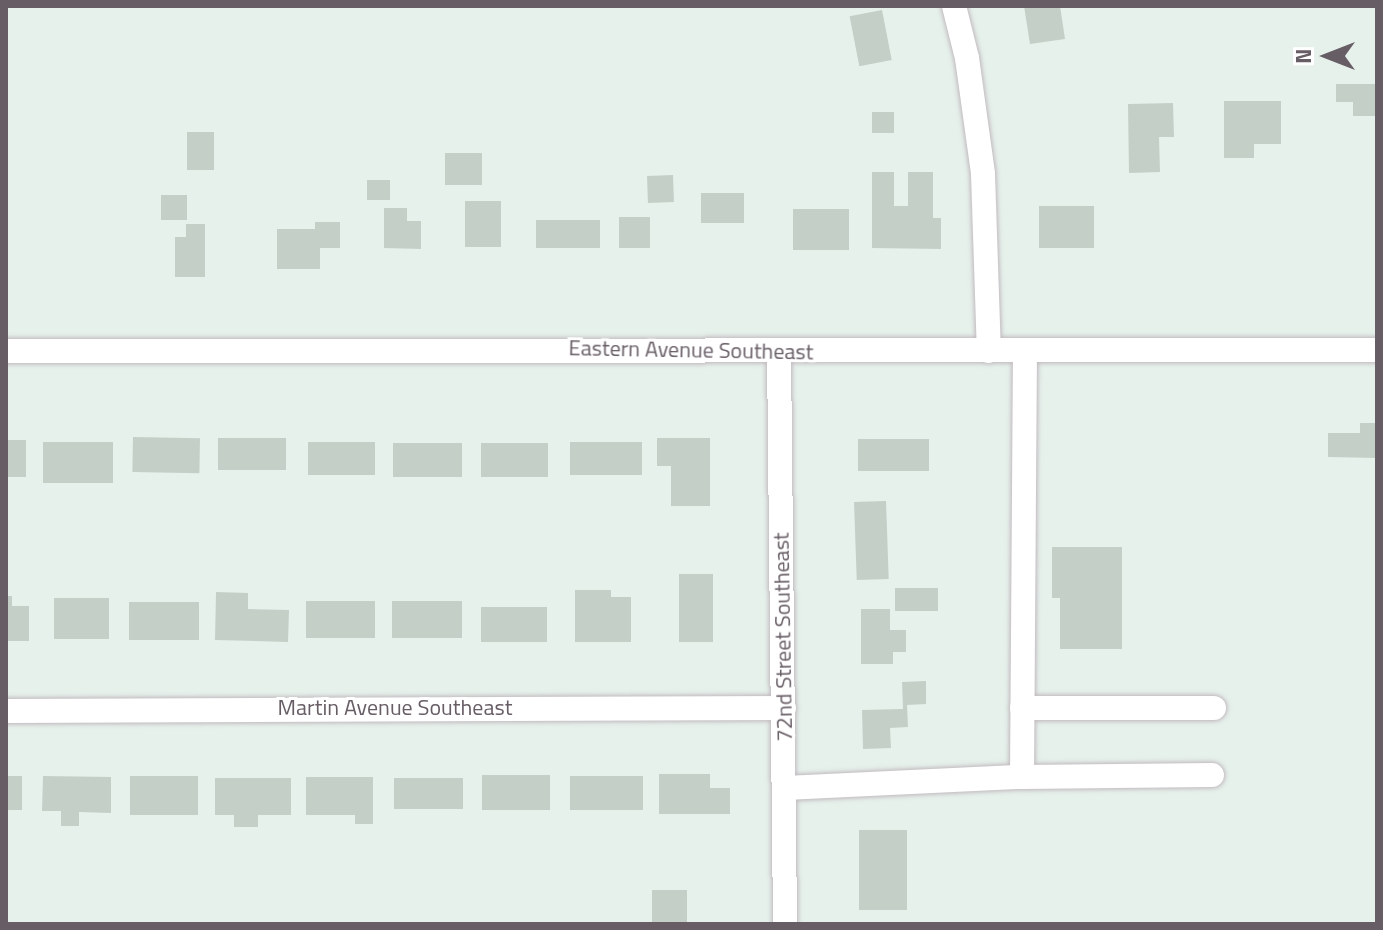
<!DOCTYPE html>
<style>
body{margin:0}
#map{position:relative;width:1383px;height:930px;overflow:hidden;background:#e6f1eb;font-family:"Titillium Web",sans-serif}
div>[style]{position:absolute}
.building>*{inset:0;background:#c4cfc8;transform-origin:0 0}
.roads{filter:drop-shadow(0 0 2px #c2bac0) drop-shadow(0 0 2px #c2bac0)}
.minor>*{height:24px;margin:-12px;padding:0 12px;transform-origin:12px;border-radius:12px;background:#fff}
span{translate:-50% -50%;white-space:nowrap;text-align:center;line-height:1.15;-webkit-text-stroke:6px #fff;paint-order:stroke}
.street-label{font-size:22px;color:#675d65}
.frame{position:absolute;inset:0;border:8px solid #675d65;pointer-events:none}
.north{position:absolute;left:1287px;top:16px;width:80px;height:80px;-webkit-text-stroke:6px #fff;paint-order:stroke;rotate:270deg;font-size:22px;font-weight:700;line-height:32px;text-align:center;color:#675d65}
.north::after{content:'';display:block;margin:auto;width:28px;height:36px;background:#675d65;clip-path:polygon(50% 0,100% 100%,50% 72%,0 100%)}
</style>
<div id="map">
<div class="building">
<div style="clip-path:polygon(1024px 6px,1060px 6px,1065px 39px,1030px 44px)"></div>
<div style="left:882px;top:10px;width:51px;height:33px;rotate:79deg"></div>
<div style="clip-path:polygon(1336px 84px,1377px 84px,1377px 116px,1353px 116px,1353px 102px,1336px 102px)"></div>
<div style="clip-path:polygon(1224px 101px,1281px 101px,1281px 144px,1254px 144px,1254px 158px,1224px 158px)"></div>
<div style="clip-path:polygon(1173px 103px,1174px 137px,1159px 137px,1160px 172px,1129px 173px,1128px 104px)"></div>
<div style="left:872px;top:112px;width:22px;height:21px"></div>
<div style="left:187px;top:132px;width:27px;height:38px"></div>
<div style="left:445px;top:153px;width:37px;height:32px"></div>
<div style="clip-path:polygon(872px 172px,894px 172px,894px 206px,908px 206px,908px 172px,933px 172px,933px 218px,941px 218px,941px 249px,872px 248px)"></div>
<div style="left:673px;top:175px;width:27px;height:26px;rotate:88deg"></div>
<div style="left:367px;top:180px;width:23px;height:20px"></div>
<div style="left:701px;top:193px;width:43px;height:30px"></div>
<div style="left:161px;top:195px;width:26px;height:25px"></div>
<div style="left:465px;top:201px;width:36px;height:46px"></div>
<div style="left:1039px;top:206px;width:55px;height:42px"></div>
<div style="clip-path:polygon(384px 208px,407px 208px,407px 221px,421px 221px,421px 249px,384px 248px)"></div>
<div style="left:793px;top:209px;width:56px;height:41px"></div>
<div style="left:619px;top:217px;width:31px;height:31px"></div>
<div style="left:536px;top:220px;width:64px;height:28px"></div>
<div style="clip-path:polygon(315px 222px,340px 222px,340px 248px,320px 248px,320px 269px,277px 269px,277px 229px,315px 229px)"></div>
<div style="clip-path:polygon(186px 224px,205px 224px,205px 277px,175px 277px,175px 237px,186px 237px)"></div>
<div style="clip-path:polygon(1360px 423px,1377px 423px,1377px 458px,1328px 457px,1328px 433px,1360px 433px)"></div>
<div style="left:133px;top:437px;width:67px;height:35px;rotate:1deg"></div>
<div style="left:218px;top:438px;width:68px;height:32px"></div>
<div style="clip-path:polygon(657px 438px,710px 438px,710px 506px,671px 506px,671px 466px,657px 466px)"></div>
<div style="left:858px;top:439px;width:71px;height:32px"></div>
<div style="left:6px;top:440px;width:20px;height:37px"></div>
<div style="left:43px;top:442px;width:70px;height:41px"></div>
<div style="left:308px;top:442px;width:67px;height:33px"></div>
<div style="left:570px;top:442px;width:72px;height:33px"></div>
<div style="left:393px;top:443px;width:69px;height:34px"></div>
<div style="left:481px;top:443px;width:67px;height:34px"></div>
<div style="left:886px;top:501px;width:78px;height:32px;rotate:88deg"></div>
<div style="clip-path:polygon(1052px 547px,1122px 547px,1122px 649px,1060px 649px,1060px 598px,1052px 598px)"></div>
<div style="left:679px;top:574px;width:34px;height:68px"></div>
<div style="left:895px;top:588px;width:43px;height:23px"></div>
<div style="clip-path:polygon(575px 590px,611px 590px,611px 597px,631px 597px,631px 642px,575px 642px)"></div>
<div style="clip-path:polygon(216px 592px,248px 593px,248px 609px,289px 610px,288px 642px,215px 640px)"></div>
<div style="clip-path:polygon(6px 596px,12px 596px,12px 606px,29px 606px,29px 641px,6px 641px)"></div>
<div style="left:54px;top:598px;width:55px;height:41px"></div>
<div style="left:306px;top:601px;width:69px;height:37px"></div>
<div style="left:392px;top:601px;width:70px;height:37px"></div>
<div style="left:129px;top:602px;width:70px;height:38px"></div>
<div style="left:481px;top:607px;width:66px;height:35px"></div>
<div style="clip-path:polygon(861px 609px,890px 609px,890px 630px,906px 630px,906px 652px,893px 652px,893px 664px,861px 664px)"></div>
<div style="clip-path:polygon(926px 681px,926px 704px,907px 705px,908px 727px,890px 728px,891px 748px,863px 749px,862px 710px,903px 709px,902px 682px)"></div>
<div style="clip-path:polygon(659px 774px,710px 774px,710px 788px,730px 788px,730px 814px,659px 814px)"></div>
<div style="left:482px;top:775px;width:68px;height:35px"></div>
<div style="left:6px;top:776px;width:16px;height:34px"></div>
<div style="clip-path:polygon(43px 776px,111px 777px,111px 813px,79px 812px,79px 826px,61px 826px,61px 811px,42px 811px)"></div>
<div style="left:130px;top:776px;width:68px;height:39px"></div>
<div style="left:570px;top:776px;width:73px;height:34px"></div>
<div style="clip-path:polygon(306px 777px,373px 777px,373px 824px,355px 824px,355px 815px,306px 815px)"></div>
<div style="clip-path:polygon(215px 778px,291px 778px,291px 815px,258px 815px,258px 827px,234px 827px,234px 815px,215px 815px)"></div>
<div style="left:394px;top:778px;width:69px;height:31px"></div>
<div style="left:859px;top:830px;width:48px;height:80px"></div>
<div style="left:652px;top:890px;width:35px;height:34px"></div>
</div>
<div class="roads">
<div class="minor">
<div style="left:954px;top:6px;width:54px;rotate:76deg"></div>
<div style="left:967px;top:58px;width:117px;rotate:82.1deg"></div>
<div style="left:983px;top:174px;width:177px;rotate:88.1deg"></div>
<div style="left:6px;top:351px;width:1371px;rotate:-0.04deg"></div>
<div style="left:779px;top:351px;width:573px;rotate:89.4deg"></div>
<div style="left:1022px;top:708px;width:192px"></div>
<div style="left:6px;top:711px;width:778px;rotate:-0.22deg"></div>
<div style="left:1022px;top:777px;width:190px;rotate:-0.6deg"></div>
<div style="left:785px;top:788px;width:237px;rotate:-2.7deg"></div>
<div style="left:1022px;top:777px;width:426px;rotate:-89.6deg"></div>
</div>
</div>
<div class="street-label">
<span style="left:691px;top:350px;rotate:1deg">Eastern Avenue Southeast</span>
<span style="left:783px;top:637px;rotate:-91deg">72nd Street Southeast</span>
<span style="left:395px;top:708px">Martin Avenue Southeast</span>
</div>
<div class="frame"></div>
<div class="north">N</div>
</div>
